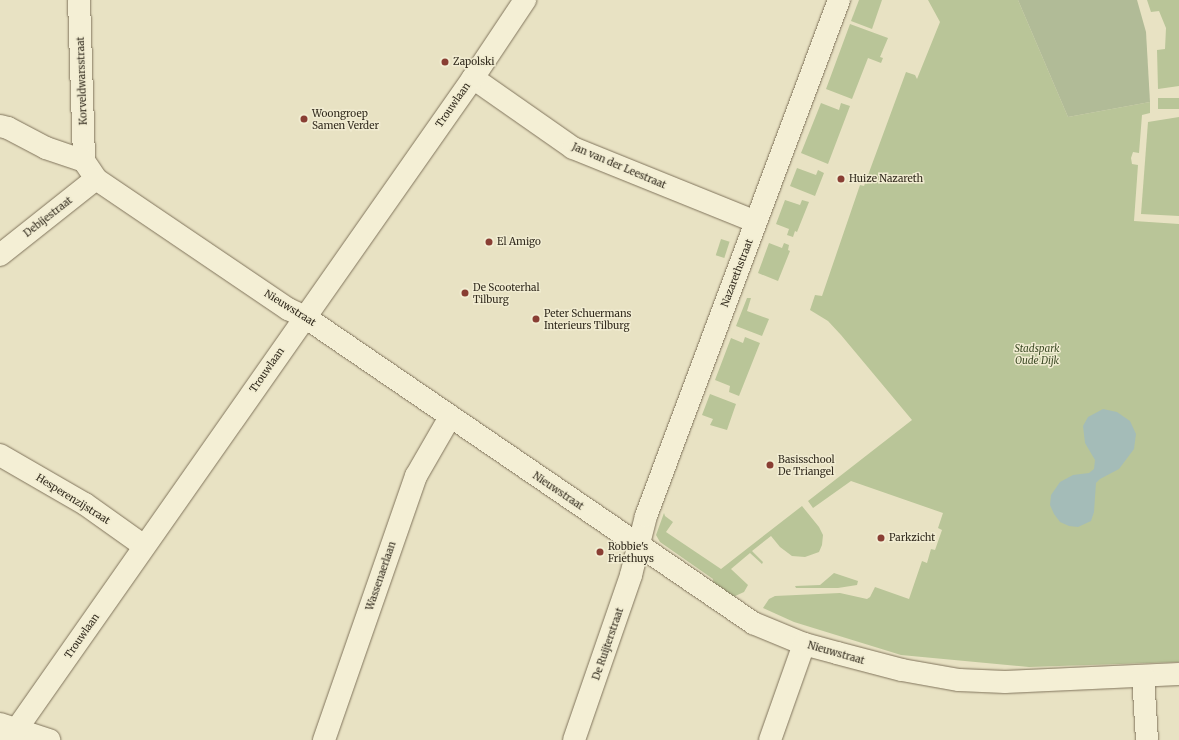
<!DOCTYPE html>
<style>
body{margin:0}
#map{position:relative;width:1179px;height:740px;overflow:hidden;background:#e8e2c3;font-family:Merriweather,serif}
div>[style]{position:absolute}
.green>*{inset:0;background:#b9c598;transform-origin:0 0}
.cemetery>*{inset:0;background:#b1bb97}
.water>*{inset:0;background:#a4bcb8}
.roads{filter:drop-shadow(0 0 1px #80745c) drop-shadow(0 0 1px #80745c)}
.minor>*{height:22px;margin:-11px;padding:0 11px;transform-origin:11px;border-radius:11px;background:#f4efd5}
.dots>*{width:11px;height:11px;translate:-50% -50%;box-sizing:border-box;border:2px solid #f1ecd1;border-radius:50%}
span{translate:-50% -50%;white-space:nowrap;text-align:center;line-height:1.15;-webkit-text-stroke:3px #f1ecd1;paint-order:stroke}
.poi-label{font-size:10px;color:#322b1e}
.left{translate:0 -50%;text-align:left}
.street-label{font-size:10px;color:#322b1e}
.park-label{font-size:10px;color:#3e4c27;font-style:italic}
</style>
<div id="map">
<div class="green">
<div style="clip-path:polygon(859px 0,882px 0,872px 29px,851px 21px)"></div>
<div style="clip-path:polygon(928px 0,1018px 0,1068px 117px,1150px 102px,1150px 113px,1142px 115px,1139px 153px,1133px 152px,1131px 158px,1132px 164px,1138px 165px,1134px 221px,1179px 224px,1179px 662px,1029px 667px,901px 655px,794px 622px,763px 608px,769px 599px,775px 596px,840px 593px,867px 599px,870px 597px,875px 587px,909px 599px,922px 561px,927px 563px,931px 549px,935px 550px,942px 530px,938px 528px,943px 513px,851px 481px,813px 508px,808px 501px,912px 420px,841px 335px,828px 321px,810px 310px,815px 295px,822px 296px,860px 185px,864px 186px,906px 72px,915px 75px,917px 79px,940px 22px)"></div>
<div style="clip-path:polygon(1147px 0,1179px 0,1179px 86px,1158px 89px,1157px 50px,1165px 49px,1166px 28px,1159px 11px,1151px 12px)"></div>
<div style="clip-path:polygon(850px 24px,888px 38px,880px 57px,883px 58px,881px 63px,868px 58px,852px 99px,826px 89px)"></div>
<div style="left:1179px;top:98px;width:11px;height:21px;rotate:90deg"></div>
<div style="clip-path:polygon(821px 103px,839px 110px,841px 103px,850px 106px,828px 164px,801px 153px)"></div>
<div style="clip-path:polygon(1179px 117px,1179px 216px,1141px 214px,1148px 122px)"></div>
<div style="clip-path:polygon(797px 168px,816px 175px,818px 170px,824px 173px,815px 196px,790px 186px)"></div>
<div style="clip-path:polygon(785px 200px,800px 205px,802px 200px,809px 202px,797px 232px,795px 231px,793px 237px,787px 235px,789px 229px,776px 224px)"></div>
<div style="left:721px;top:239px;width:9px;height:17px;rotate:18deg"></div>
<div style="clip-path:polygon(769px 243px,782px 248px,784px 243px,789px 245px,788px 250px,790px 251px,778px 281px,758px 273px)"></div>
<div style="clip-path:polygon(747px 298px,751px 298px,747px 311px,769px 319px,762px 336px,736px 326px)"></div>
<div style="clip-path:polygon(745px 337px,760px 343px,739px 396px,729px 392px,730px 386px,715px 380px,731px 338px,743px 343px)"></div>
<div style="clip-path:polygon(710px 394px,736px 404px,727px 430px,710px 425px,713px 419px,702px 415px)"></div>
<div style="clip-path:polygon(802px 506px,819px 527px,823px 535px,822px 545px,819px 552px,805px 557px,792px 556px,780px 547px,771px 536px,752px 551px,763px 562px,762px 564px,750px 553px,731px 569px,748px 585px,744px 592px,733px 597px,714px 586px,713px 579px,660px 542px,656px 535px,664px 513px,665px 516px,673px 522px,666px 532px,721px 569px)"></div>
<div style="clip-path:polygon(834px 573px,858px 581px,857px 585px,838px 588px,796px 588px,795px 586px,820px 585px)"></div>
</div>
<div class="cemetery">
<div style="clip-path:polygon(1018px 0,1137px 0,1146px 32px,1150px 102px,1068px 117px)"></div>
</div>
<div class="water">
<div style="clip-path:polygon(1103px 409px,1117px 412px,1130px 421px,1136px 434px,1134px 449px,1119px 469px,1100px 479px,1096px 483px,1094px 512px,1091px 521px,1078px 527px,1069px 526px,1060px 522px,1054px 514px,1050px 505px,1051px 495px,1060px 482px,1073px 475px,1089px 473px,1094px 469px,1095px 460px,1085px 443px,1083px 426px,1088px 417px)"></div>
</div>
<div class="roads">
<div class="minor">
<div style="left:79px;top:0;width:161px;rotate:88.2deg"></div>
<div style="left:473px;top:78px;width:122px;rotate:35deg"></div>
<div style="left:573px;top:148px;width:197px;rotate:22deg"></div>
<div style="left:0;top:126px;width:8px;rotate:14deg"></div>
<div style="left:8px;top:128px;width:43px;rotate:27.8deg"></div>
<div style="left:46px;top:148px;width:40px;rotate:18.9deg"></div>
<div style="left:84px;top:161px;width:22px;rotate:56deg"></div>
<div style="left:96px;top:179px;width:232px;rotate:34.1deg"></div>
<div style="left:288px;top:309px;width:19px;rotate:25deg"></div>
<div style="left:305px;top:317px;width:543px;rotate:34.33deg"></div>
<div style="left:753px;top:623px;width:55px;rotate:22.4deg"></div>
<div style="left:804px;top:644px;width:34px;rotate:15deg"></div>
<div style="left:837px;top:653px;width:67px;rotate:14.7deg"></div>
<div style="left:902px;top:670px;width:58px;rotate:10deg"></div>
<div style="left:959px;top:680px;width:46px;rotate:2.5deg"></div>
<div style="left:1005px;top:682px;width:174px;rotate:-2.6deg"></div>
<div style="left:0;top:255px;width:122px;rotate:-38.4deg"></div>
<div style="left:0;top:455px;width:98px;rotate:30deg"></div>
<div style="left:85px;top:504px;width:72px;rotate:35.4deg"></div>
<div style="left:1143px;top:676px;width:64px;rotate:86.4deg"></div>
<div style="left:0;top:724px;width:52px;rotate:18.1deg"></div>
<div style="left:9px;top:740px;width:808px;rotate:-54.97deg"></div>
<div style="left:473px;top:78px;width:94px;rotate:-56.3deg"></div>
<div style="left:324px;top:740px;width:280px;rotate:-70.8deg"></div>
<div style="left:416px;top:476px;width:68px;rotate:-60deg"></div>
<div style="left:574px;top:740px;width:175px;rotate:-70.9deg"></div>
<div style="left:631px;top:575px;width:61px;rotate:-75.7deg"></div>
<div style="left:646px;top:516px;width:551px;rotate:-69.49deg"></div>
<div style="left:770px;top:740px;width:102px;rotate:-70.5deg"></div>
</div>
</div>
<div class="dots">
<div style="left:445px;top:62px;background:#893e33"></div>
<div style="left:304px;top:119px;background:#893e33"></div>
<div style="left:841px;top:179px;background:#893e33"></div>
<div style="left:489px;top:242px;background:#893e33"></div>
<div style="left:465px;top:293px;background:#893e33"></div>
<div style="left:536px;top:319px;background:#893e33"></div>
<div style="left:770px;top:465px;background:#893e33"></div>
<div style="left:881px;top:538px;background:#893e33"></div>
<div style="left:600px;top:552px;background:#893e33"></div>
</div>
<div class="poi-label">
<span class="left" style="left:453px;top:62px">Zapolski</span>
<span class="left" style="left:312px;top:119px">Woongroep<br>Samen Verder</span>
<span class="left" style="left:849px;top:179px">Huize Nazareth</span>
<span class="left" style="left:497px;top:242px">El Amigo</span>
<span class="left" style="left:473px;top:293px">De Scooterhal<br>Tilburg</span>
<span class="left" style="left:544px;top:319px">Peter Schuermans<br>Interieurs Tilburg</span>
<span class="left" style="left:778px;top:465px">Basisschool<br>De Triangel</span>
<span class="left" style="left:889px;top:538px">Parkzicht</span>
<span class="left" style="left:608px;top:552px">Robbie's<br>Friethuys</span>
</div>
<div class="street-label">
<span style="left:82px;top:81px;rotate:-92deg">Korveldwarsstraat</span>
<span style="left:453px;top:105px;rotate:-55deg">Trouwlaan</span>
<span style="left:619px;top:166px;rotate:23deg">Jan van der Leestraat</span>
<span style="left:48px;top:217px;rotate:-38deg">Debijestraat</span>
<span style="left:737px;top:273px;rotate:-69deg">Nazarethstraat</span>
<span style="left:290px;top:308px;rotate:32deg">Nieuwstraat</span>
<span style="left:267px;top:370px;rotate:-55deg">Trouwlaan</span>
<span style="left:558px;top:491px;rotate:34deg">Nieuwstraat</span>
<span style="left:73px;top:499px;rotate:32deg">Hesperenzijstraat</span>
<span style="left:381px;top:576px;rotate:-71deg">Wassenaerlaan</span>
<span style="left:82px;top:636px;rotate:-55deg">Trouwlaan</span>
<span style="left:608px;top:644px;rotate:-71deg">De Ruijterstraat</span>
<span style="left:836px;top:653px;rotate:16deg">Nieuwstraat</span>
</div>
<div class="park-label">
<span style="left:1037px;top:354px">Stadspark<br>Oude Dijk</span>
</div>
</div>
